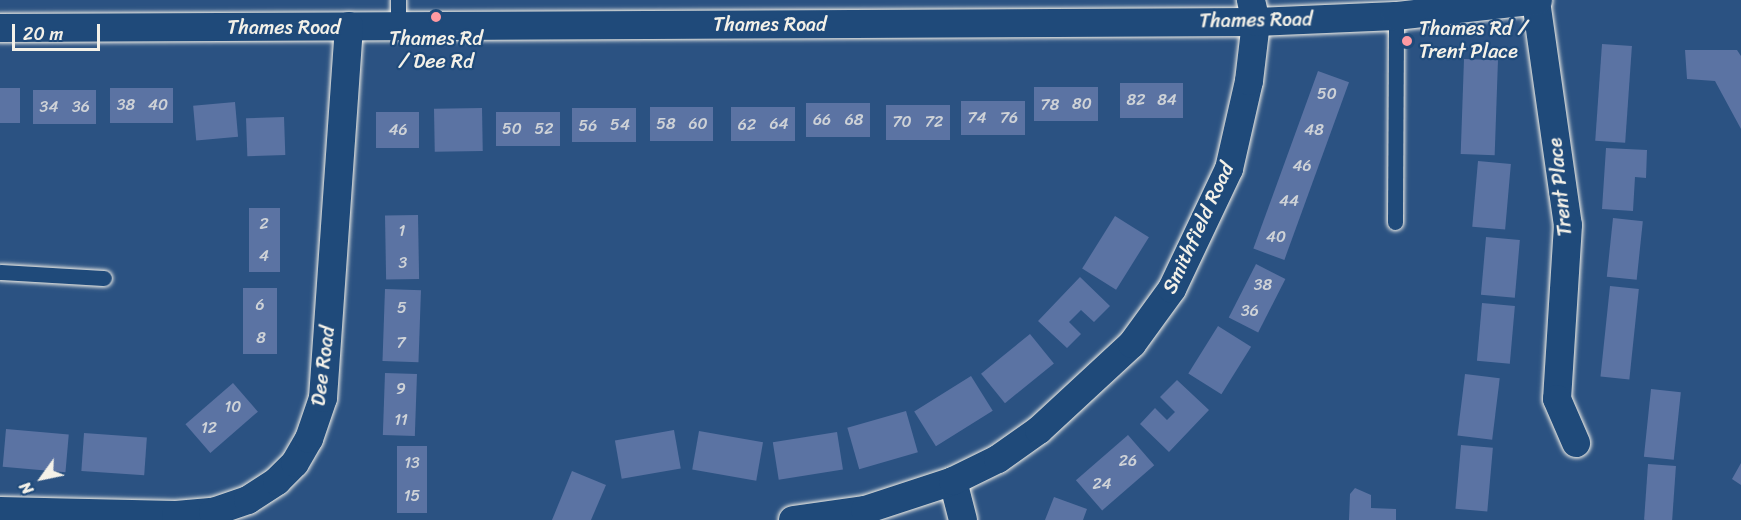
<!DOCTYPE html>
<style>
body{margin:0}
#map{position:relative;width:1741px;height:520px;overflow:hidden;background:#2b5282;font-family:Sriracha,sans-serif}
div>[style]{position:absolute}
.building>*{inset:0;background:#5b73a3;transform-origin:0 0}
.roads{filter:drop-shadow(0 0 2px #f4f1e8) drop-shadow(0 0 2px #f4f1e8)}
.lane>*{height:15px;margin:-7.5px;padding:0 7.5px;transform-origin:7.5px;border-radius:7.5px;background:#1f4a7a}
.street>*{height:28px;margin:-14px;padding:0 14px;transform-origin:14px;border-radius:14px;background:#1f4a7a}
.dots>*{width:16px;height:16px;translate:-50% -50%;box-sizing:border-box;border:3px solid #1f4a7a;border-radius:50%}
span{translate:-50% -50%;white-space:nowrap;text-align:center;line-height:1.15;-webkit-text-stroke:4.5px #1f4a7a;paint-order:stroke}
.number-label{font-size:16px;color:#ced2d7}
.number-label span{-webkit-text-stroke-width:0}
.street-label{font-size:20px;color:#f4f1e8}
.poi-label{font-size:20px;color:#f4f1e8}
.left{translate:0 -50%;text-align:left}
.north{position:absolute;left:12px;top:448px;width:60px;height:60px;-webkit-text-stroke:4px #1f4a7a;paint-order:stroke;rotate:237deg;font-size:16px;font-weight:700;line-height:24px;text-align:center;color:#f4f1e8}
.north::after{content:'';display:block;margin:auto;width:21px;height:27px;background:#f4f1e8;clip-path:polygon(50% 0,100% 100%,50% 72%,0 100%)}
.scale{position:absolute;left:12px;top:24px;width:88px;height:27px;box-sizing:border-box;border:3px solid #f4f1e8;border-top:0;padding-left:8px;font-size:18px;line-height:21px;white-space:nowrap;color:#f4f1e8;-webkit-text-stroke:4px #1f4a7a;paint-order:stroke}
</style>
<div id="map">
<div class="building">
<div style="left:1602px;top:44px;width:30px;height:97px;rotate:4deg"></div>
<div style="clip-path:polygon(1685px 50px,1737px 50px,1741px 56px,1741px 129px,1715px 81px,1687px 79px)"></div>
<div style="left:1464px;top:59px;width:34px;height:95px;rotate:2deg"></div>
<div style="left:1318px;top:71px;width:33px;height:189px;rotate:20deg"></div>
<div style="left:1120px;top:83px;width:63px;height:35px"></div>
<div style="left:1098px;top:87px;width:34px;height:64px;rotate:90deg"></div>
<div style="left:0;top:88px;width:20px;height:35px"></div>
<div style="left:110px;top:88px;width:63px;height:35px"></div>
<div style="left:33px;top:90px;width:63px;height:34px"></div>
<div style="left:961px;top:101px;width:64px;height:34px"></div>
<div style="left:235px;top:102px;width:35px;height:42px;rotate:85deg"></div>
<div style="left:806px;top:103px;width:64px;height:34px"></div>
<div style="left:886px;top:105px;width:64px;height:35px"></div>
<div style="left:650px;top:107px;width:63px;height:34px"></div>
<div style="left:795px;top:107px;width:34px;height:64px;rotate:90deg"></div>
<div style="left:482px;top:108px;width:43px;height:48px;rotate:89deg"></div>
<div style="left:636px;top:108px;width:34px;height:64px;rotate:90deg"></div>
<div style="left:376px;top:112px;width:43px;height:36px"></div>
<div style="left:496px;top:112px;width:64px;height:34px"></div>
<div style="left:284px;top:117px;width:38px;height:38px;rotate:88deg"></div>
<div style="clip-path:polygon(1606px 148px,1647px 150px,1646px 178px,1635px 177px,1633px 211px,1602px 209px)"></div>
<div style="left:1478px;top:161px;width:33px;height:66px;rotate:5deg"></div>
<div style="left:249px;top:208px;width:31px;height:64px"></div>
<div style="left:418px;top:215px;width:64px;height:33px;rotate:89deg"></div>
<div style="left:1115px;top:216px;width:40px;height:62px;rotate:32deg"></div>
<div style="left:1613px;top:218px;width:30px;height:59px;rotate:6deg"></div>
<div style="left:1486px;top:237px;width:34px;height:58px;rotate:5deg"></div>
<div style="left:1256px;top:264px;width:33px;height:60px;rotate:27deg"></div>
<div style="clip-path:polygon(1080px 277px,1110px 306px,1094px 322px,1081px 310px,1069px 322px,1081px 334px,1067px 348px,1038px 321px)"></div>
<div style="left:1610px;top:286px;width:29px;height:91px;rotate:6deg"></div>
<div style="left:243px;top:288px;width:34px;height:66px"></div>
<div style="left:385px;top:289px;width:36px;height:72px;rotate:2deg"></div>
<div style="left:1482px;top:303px;width:33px;height:58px;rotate:5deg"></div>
<div style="left:1218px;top:326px;width:39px;height:56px;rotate:32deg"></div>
<div style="left:1030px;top:334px;width:38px;height:63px;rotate:51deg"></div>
<div style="left:385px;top:373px;width:32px;height:62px;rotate:2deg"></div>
<div style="left:1465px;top:374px;width:35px;height:62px;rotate:7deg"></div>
<div style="left:971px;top:376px;width:41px;height:67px;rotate:58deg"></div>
<div style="clip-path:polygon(1177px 380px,1209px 410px,1169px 452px,1140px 424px,1155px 408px,1167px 420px,1175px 412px,1160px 397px)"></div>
<div style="left:233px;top:383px;width:38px;height:63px;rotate:49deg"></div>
<div style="left:1651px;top:389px;width:30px;height:68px;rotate:6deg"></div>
<div style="left:906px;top:411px;width:43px;height:61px;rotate:74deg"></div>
<div style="left:6px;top:429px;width:63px;height:38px;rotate:5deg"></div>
<div style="left:674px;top:430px;width:39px;height:60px;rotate:80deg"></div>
<div style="left:699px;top:431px;width:65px;height:39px;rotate:10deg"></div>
<div style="left:837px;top:432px;width:38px;height:65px;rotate:81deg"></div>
<div style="left:84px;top:433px;width:63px;height:38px;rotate:4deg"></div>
<div style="left:1128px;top:435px;width:40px;height:69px;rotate:49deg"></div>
<div style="left:1461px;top:445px;width:32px;height:64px;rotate:5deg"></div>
<div style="left:397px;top:446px;width:30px;height:67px"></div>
<div style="clip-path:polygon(1741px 463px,1741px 485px,1732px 479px)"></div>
<div style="left:1648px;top:464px;width:28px;height:56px;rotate:4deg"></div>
<div style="clip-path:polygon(572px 471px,606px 485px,591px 520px,552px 520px)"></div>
<div style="clip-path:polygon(1355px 488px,1371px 495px,1371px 508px,1396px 509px,1396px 520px,1349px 520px,1350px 494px)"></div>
<div style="clip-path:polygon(1054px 497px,1087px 509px,1083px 520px,1045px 520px)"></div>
</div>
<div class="roads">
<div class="lane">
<div style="left:398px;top:0;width:26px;rotate:90deg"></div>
<div style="left:1395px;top:222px;width:206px;rotate:-89.7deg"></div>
<div style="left:0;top:272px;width:104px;rotate:3.3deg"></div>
</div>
<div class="street">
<div style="left:1536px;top:1px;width:226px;rotate:81.9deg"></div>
<div style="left:1568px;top:225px;width:174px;rotate:93.6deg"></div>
<div style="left:1557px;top:399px;width:48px;rotate:66.6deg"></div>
<div style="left:0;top:28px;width:1256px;rotate:-0.27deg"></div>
<div style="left:1256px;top:22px;width:140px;rotate:-2.5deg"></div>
<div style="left:1396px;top:16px;width:143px;rotate:-6.4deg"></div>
<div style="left:953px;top:481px;width:40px;rotate:75.6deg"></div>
<div style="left:0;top:511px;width:176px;rotate:1.3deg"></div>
<div style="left:176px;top:515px;width:37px;rotate:-5deg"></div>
<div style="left:213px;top:512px;width:37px;rotate:-19deg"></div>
<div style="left:248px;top:500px;width:35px;rotate:-33deg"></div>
<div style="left:277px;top:481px;width:25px;rotate:-45deg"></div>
<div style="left:295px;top:463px;width:28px;rotate:-60deg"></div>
<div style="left:309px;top:439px;width:43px;rotate:-71.1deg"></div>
<div style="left:323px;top:398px;width:373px;rotate:-86deg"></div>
<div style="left:793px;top:520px;width:73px;rotate:-7.9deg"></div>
<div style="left:865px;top:510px;width:93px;rotate:-18.2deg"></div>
<div style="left:953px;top:481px;width:50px;rotate:-26.1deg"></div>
<div style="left:998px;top:459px;width:50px;rotate:-35.3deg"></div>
<div style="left:1039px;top:430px;width:127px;rotate:-42.8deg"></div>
<div style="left:1132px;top:344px;width:68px;rotate:-54deg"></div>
<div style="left:1172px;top:289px;width:133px;rotate:-64.6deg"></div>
<div style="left:1229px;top:169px;width:90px;rotate:-77.2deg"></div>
<div style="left:1249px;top:81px;width:59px;rotate:-83.2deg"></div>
<div style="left:1256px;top:22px;width:23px;rotate:-103deg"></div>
</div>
</div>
<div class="dots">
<div style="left:436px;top:17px;background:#ff9aa2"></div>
<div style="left:1407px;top:41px;background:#ff9aa2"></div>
</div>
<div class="number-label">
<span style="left:1327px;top:94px">50</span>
<span style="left:1136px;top:100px">82</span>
<span style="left:1167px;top:100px">84</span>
<span style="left:1082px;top:104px">80</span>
<span style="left:126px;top:105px">38</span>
<span style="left:158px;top:105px">40</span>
<span style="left:1050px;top:105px">78</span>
<span style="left:49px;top:107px">34</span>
<span style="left:81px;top:107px">36</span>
<span style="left:977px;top:118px">74</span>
<span style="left:1009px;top:118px">76</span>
<span style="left:822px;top:120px">66</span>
<span style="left:854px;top:120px">68</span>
<span style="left:902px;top:122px">70</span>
<span style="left:934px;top:122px">72</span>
<span style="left:666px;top:124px">58</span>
<span style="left:698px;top:124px">60</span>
<span style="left:779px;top:124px">64</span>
<span style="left:620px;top:125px">54</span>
<span style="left:747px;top:125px">62</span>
<span style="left:588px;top:126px">56</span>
<span style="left:512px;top:129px">50</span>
<span style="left:544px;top:129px">52</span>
<span style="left:398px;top:130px">46</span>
<span style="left:1314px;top:130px">48</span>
<span style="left:1302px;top:166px">46</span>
<span style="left:1289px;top:201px">44</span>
<span style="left:264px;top:224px">2</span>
<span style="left:402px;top:231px">1</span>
<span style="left:1276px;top:237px">40</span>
<span style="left:264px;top:256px">4</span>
<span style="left:403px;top:263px">3</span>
<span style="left:1263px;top:285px">38</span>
<span style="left:260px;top:305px">6</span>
<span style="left:402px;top:308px">5</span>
<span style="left:1250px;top:311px">36</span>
<span style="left:261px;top:338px">8</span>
<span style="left:401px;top:343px">7</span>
<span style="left:401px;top:389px">9</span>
<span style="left:233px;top:407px">10</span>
<span style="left:401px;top:420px">11</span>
<span style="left:209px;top:428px">12</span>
<span style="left:1128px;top:461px">26</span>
<span style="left:412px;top:463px">13</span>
<span style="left:1102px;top:484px">24</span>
<span style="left:412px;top:496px">15</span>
</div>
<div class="street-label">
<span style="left:1256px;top:20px;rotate:-1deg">Thames Road</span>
<span style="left:770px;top:24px">Thames Road</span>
<span style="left:284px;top:27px">Thames Road</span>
<span style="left:1560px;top:187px;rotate:-96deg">Trent Place</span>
<span style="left:1198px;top:228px;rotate:-65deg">Smithfield Road</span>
<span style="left:323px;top:366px;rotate:-83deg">Dee Road</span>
</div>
<div class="poi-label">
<span class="left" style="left:1419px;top:40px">Thames Rd /<br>Trent Place</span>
<span style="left:436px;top:50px">Thames Rd<br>/ Dee Rd</span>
</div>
<div class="north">N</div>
<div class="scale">20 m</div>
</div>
